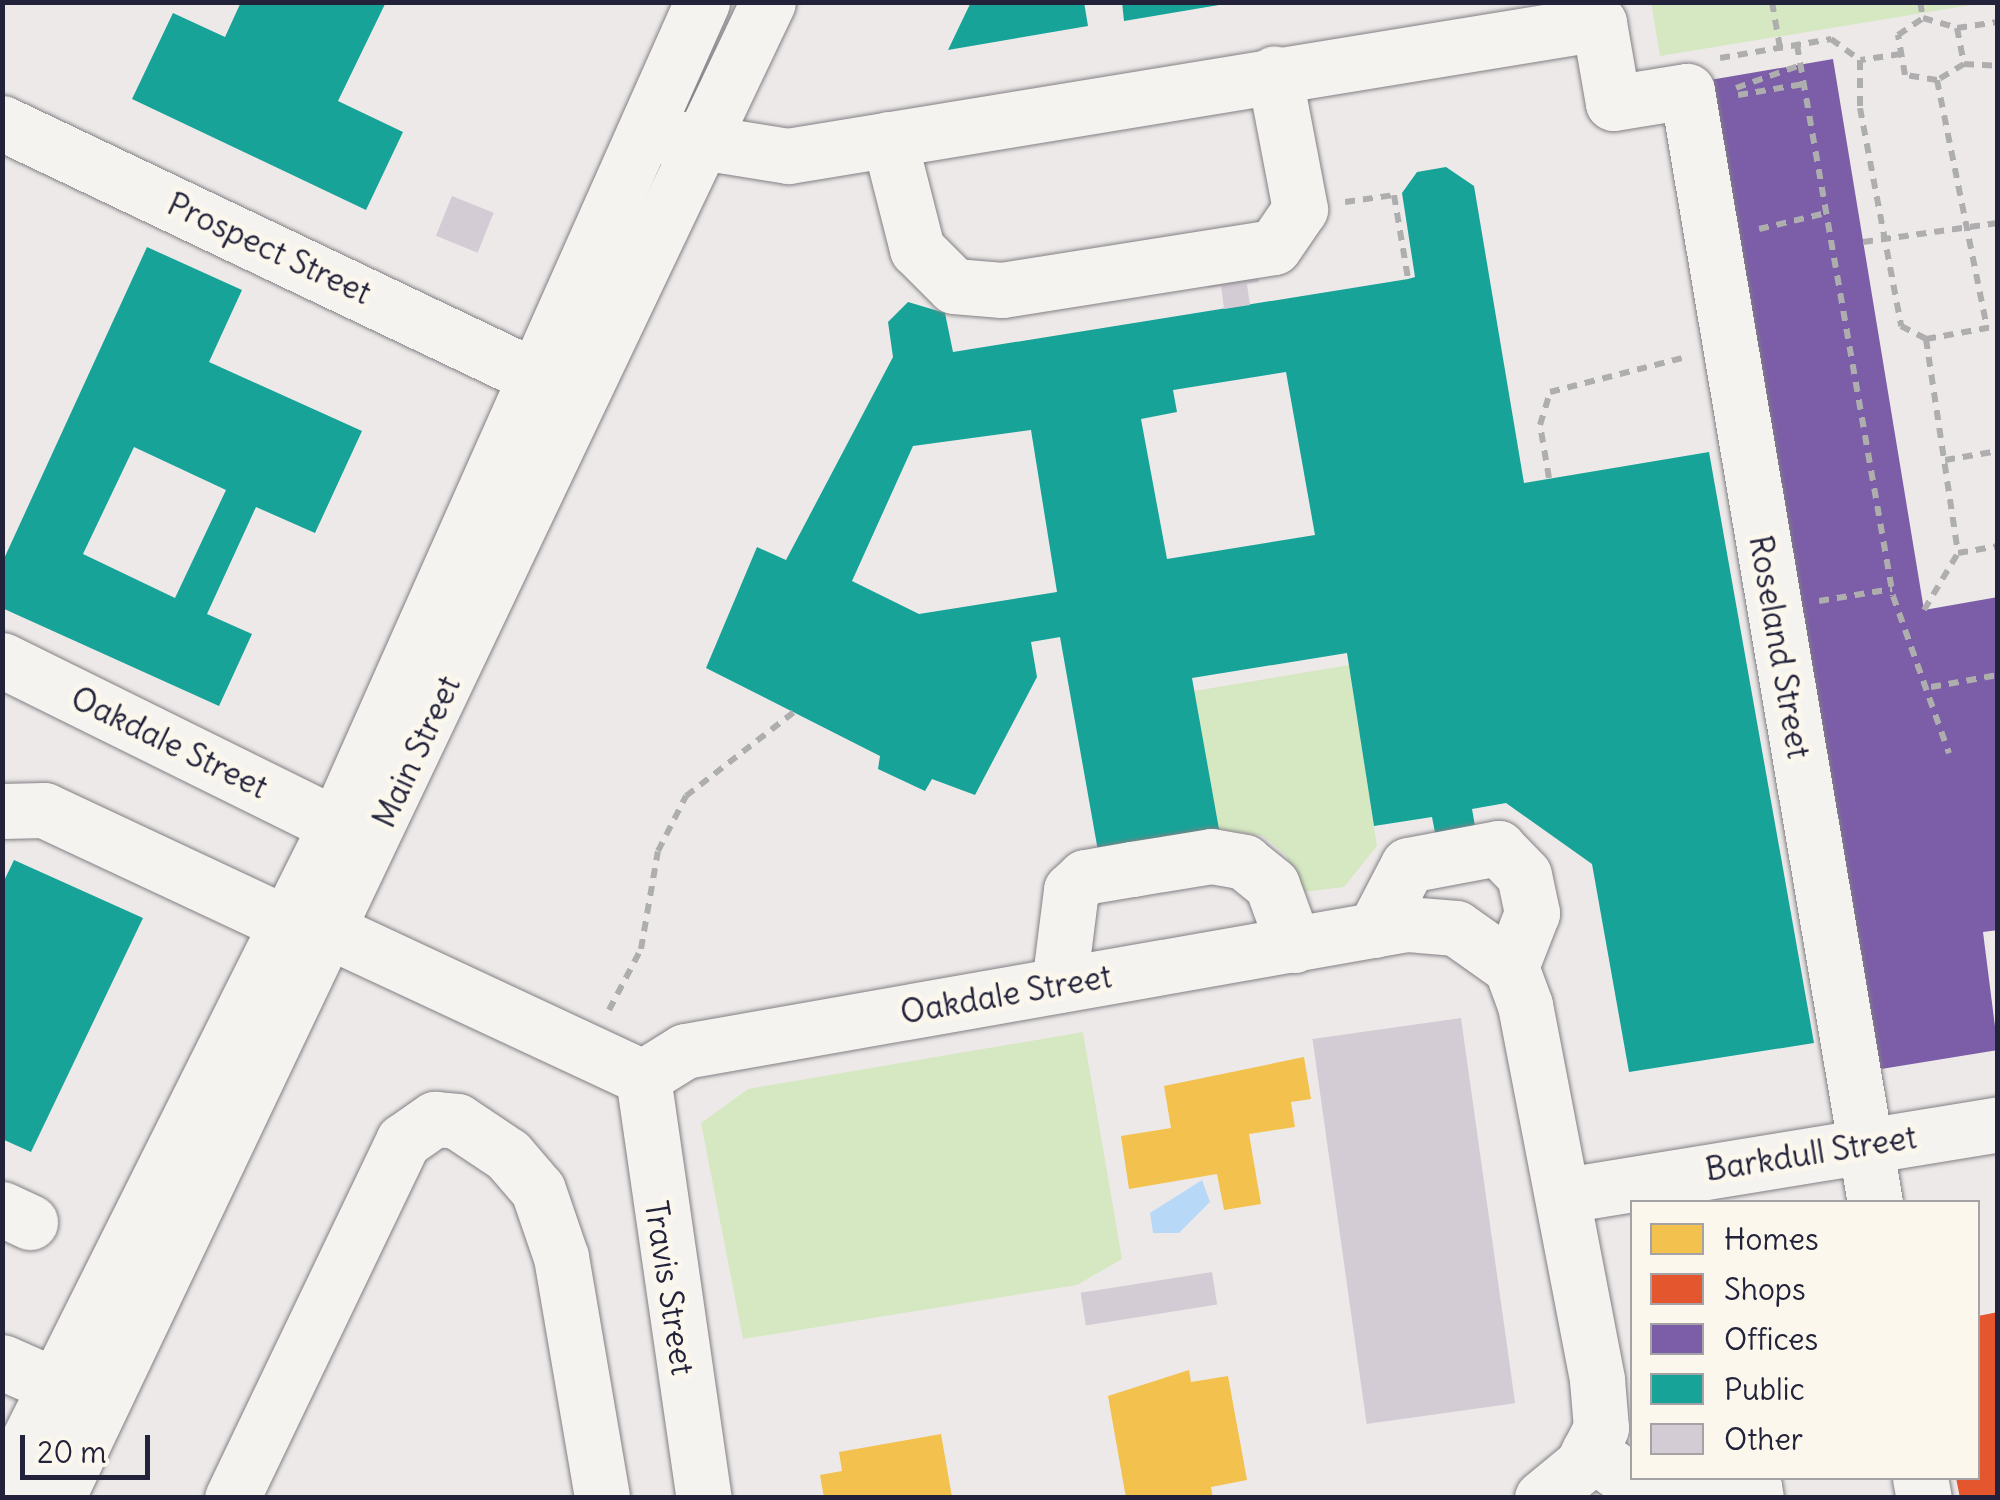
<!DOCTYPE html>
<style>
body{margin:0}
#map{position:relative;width:2000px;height:1500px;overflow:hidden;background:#eee9e9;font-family:Delius,sans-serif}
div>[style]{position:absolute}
.green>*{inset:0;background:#d5e8c2}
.water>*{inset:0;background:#b7d9f7}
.homes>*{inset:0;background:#f2c14e}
.shops>*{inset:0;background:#e4572e}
.offices>*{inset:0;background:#7b5ea7}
.public>*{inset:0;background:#17a398}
.building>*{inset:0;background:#d4ccd5;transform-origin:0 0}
.path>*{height:6px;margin-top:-3px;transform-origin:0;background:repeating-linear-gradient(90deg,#afaeae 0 10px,transparent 0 18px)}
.roads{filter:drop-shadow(0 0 2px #828085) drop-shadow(0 0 2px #828085)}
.minor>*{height:55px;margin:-27.5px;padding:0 27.5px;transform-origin:27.5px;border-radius:27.5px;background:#f5f3f0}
.major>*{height:55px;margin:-27.5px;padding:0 27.5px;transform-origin:27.5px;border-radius:27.5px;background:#f5f3f0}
span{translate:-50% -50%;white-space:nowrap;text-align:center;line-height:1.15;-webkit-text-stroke:10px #fbf7ec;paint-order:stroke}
.street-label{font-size:32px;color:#22223b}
.frame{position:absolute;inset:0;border:5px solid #22223b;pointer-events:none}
.legend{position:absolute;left:1630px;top:1200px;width:350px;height:280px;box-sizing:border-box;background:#fbf7ec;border:2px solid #a4a2a5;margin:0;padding:12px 18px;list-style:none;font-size:30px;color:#22223b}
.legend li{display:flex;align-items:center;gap:20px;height:50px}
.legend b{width:50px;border:2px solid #a4a2a5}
.scale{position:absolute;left:20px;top:1435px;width:130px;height:45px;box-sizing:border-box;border:5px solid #22223b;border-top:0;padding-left:12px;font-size:30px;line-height:35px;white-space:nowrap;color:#22223b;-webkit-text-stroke:8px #fbf7ec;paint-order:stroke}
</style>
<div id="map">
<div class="green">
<div style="clip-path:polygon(1651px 3px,1651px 2px,1984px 3px,1660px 56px)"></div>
<div style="clip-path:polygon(1349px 665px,1377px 846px,1344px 887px,1303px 892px,1286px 855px,1263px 836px,1219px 829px,1194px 691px)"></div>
<div style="clip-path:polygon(1083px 1032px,1122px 1259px,1077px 1285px,743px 1339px,701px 1123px,748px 1089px)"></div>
</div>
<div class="water">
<div style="clip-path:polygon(1202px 1180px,1210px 1202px,1179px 1233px,1153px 1233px,1150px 1213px)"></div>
</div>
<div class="homes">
<div style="clip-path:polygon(1304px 1057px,1311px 1099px,1291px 1102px,1295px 1127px,1249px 1134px,1261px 1204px,1224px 1210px,1217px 1174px,1129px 1189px,1121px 1136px,1171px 1128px,1164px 1086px)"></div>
<div style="clip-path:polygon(1189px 1370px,1191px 1382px,1228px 1376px,1247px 1480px,1211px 1487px,1213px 1498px,1126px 1498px,1108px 1396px)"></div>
<div style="clip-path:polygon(941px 1434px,952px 1497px,824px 1498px,820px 1475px,842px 1471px,839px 1452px)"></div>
</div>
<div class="shops">
<div style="clip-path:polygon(1998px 1312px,1998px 1498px,1960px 1498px,1956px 1478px,1978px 1478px,1978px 1316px)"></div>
</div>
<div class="offices">
<div style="clip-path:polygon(1833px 59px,1924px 610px,1998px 597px,1998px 930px,1983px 932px,1998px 1050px,1869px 1071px,1704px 81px)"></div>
</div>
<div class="public">
<div style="clip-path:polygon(241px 2px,386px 2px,338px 101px,403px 132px,366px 210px,132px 99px,173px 13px,225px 37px)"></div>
<div style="clip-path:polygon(971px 2px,1084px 2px,1088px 26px,948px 50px)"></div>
<div style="clip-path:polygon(1122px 2px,1219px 2px,1219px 5px,1124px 21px)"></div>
<div style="clip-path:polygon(evenodd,1446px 167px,1474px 186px,1524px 483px,1709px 452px,1814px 1043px,1629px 1072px,1592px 864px,1506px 803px,1472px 809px,1477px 837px,1437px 843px,1432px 817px,1374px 826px,1347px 653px,1192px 678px,1219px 829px,1098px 851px,1060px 637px,1031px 642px,1037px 677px,975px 795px,932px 779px,925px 791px,878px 769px,880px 756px,706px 668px,757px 547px,786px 560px,893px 357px,888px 322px,908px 302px,945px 313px,953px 352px,1408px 279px,1415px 277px,1402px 193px,1417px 172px,1446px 167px,1286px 372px,1315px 535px,1167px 559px,1141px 419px,1177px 412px,1173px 390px,1286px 372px,1446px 167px,1031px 430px,1057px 592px,919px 614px,852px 581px,913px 446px,1031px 430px)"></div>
<div style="clip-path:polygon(evenodd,147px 247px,242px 290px,209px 362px,362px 431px,315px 533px,256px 507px,207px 614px,252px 634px,219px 706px,2px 608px,2px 563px,147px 247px,134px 447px,226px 490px,175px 598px,83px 554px,134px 447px)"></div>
<div style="clip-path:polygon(14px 860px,143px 918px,31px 1152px,2px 1139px,2px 885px)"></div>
</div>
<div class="building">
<div style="left:452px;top:196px;width:45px;height:43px;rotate:22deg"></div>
<div style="clip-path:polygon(1251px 229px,1259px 282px,1247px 284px,1250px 305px,1224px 309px,1221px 286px,1208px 288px,1201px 236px)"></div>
<div style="left:1461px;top:1018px;width:389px;height:150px;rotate:82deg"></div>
<div style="left:1212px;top:1272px;width:33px;height:133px;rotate:81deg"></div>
</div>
<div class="path">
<div style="left:1772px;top:2px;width:47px;rotate:80.1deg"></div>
<div style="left:1920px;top:2px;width:16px;rotate:79deg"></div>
<div style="left:1923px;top:18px;width:35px;rotate:16deg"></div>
<div style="left:1957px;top:28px;width:37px;rotate:79deg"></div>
<div style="left:1964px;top:64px;width:31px;rotate:149deg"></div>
<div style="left:1937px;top:80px;width:32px;rotate:-171deg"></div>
<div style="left:1905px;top:75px;width:41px;rotate:-99.9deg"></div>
<div style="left:1898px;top:35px;width:30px;rotate:-34deg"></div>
<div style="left:1957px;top:28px;width:41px;rotate:-8.3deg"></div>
<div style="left:1797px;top:45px;width:559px;rotate:80.12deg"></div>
<div style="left:1893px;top:596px;width:167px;rotate:70.4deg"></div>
<div style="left:1901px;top:54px;width:41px;rotate:171.7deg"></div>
<div style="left:1860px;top:60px;width:48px;rotate:90deg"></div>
<div style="left:1860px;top:108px;width:222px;rotate:79.3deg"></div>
<div style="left:1901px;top:326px;width:28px;rotate:27deg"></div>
<div style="left:1926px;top:339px;width:216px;rotate:81.5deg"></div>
<div style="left:1720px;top:58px;width:113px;rotate:-9.7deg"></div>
<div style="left:1831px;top:39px;width:36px;rotate:36deg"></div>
<div style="left:1964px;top:64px;width:34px;rotate:3deg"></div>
<div style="left:1937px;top:80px;width:252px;rotate:78.6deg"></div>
<div style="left:1736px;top:88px;width:69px;rotate:-19.5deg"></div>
<div style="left:1738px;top:95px;width:67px;rotate:-9.5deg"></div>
<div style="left:1345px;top:202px;width:49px;rotate:-8.1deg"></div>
<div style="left:1394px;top:195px;width:85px;rotate:80.5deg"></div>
<div style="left:1759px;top:229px;width:69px;rotate:-13.4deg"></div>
<div style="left:1863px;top:242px;width:136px;rotate:-8deg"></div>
<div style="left:1926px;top:339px;width:73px;rotate:-10.2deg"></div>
<div style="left:1945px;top:460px;width:54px;rotate:-9.6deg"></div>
<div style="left:1549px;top:478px;width:54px;rotate:-99.6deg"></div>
<div style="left:1540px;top:425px;width:34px;rotate:-73deg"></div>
<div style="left:1550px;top:392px;width:136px;rotate:-14.4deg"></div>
<div style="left:1819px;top:601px;width:74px;rotate:-9.3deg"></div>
<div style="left:1924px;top:610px;width:66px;rotate:-59.2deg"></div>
<div style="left:1958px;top:553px;width:41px;rotate:-9.9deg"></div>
<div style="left:1931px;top:687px;width:68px;rotate:-10.2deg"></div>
<div style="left:609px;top:1010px;width:69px;rotate:-62.3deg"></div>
<div style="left:641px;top:949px;width:99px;rotate:-80.2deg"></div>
<div style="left:658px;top:851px;width:62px;rotate:-63deg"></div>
<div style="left:686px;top:796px;width:137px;rotate:-37.9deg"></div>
</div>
<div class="roads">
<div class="minor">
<div style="left:2px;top:123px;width:591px;rotate:25.44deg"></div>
<div style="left:645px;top:133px;width:145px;rotate:9.1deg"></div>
<div style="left:788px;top:156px;width:822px;rotate:-9.31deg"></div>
<div style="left:1599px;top:23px;width:81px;rotate:80.1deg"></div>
<div style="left:1613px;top:103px;width:75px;rotate:-9.2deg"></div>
<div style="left:1687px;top:91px;width:1127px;rotate:80.4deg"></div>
<div style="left:889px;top:139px;width:114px;rotate:75.7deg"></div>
<div style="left:917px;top:249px;width:52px;rotate:45deg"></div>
<div style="left:954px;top:286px;width:48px;rotate:4.8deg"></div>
<div style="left:1002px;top:290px;width:275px;rotate:-9deg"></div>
<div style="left:1274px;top:247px;width:46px;rotate:-55.6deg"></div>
<div style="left:1300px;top:209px;width:138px;rotate:-100.8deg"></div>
<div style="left:2px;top:660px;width:373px;rotate:26.3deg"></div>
<div style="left:2px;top:811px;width:42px;rotate:-1.4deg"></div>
<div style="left:44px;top:810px;width:271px;rotate:25.1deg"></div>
<div style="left:293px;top:914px;width:386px;rotate:25deg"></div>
<div style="left:1374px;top:930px;width:73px;rotate:-62.4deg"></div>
<div style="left:1408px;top:865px;width:92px;rotate:-10.7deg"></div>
<div style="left:1498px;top:848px;width:37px;rotate:46deg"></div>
<div style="left:1524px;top:875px;width:39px;rotate:78deg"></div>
<div style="left:1532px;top:913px;width:58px;rotate:111.3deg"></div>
<div style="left:1059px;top:985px;width:96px;rotate:-82.8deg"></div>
<div style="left:1071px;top:890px;width:19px;rotate:-43deg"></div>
<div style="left:1085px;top:877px;width:48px;rotate:-9.7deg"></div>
<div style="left:1132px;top:869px;width:80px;rotate:-9.3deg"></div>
<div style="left:1211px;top:856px;width:34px;rotate:10deg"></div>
<div style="left:1244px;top:862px;width:36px;rotate:39deg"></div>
<div style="left:1272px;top:885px;width:64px;rotate:69.9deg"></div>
<div style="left:643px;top:1077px;width:49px;rotate:-31.8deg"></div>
<div style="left:685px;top:1051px;width:733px;rotate:-9.98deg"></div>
<div style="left:1407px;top:924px;width:49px;rotate:4.7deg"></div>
<div style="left:1456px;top:928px;width:67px;rotate:35.3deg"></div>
<div style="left:1511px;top:967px;width:40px;rotate:69.8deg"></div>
<div style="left:1525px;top:1005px;width:382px;rotate:79.1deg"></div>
<div style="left:1597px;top:1380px;width:48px;rotate:85.2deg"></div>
<div style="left:1601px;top:1428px;width:42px;rotate:117.2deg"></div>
<div style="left:1582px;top:1465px;width:52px;rotate:140.5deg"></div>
<div style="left:643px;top:1077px;width:425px;rotate:81.8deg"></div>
<div style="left:1566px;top:1195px;width:438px;rotate:-9.3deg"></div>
<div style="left:2px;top:1209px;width:31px;rotate:25deg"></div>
<div style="left:1589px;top:1451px;width:81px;rotate:35.5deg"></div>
<div style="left:1920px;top:1478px;width:20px;rotate:79deg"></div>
<div style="left:232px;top:1498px;width:396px;rotate:-64.4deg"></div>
<div style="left:403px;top:1141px;width:39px;rotate:-35deg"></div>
<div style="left:435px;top:1119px;width:22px;rotate:5deg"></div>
<div style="left:457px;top:1121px;width:61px;rotate:33.7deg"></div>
<div style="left:508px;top:1155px;width:46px;rotate:49.4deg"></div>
<div style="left:538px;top:1190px;width:71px;rotate:71.1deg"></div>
<div style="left:561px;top:1257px;width:244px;rotate:80.3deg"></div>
<div style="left:1683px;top:1498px;width:72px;rotate:-8.8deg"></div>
<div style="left:1754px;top:1487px;width:11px;rotate:80deg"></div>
</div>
<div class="major">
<div style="left:2px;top:1362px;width:92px;rotate:23.8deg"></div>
<div style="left:2px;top:1493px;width:747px;rotate:-63.43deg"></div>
<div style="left:336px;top:825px;width:901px;rotate:-66.02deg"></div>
<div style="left:57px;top:1498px;width:1656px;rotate:-64.58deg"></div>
</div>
</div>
<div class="street-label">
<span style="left:269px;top:249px;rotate:25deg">Prospect Street</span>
<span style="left:1779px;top:647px;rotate:80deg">Roseland Street</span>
<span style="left:169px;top:743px;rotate:26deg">Oakdale Street</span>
<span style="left:417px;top:752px;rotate:-65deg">Main Street</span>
<span style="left:1006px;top:995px;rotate:-10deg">Oakdale Street</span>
<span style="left:1811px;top:1154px;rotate:-9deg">Barkdull Street</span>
<span style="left:669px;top:1288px;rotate:81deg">Travis Street</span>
</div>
<div class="frame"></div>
<ul class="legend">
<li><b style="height:28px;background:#f2c14e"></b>Homes</li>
<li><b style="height:28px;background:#e4572e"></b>Shops</li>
<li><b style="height:28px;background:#7b5ea7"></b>Offices</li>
<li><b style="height:28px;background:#17a398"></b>Public</li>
<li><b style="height:28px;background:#d4ccd5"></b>Other</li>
</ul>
<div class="scale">20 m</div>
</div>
